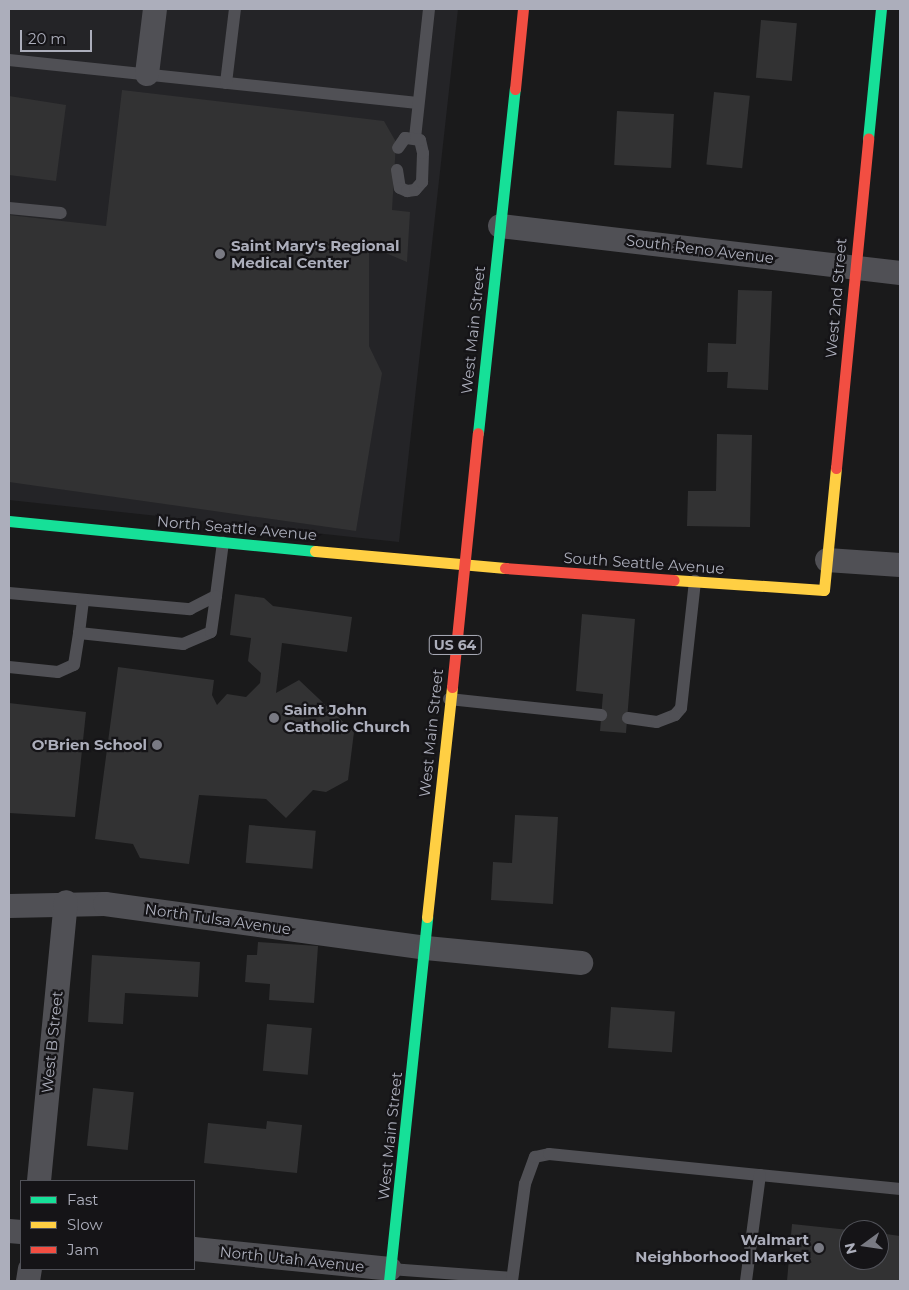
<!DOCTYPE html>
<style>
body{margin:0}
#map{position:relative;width:909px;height:1290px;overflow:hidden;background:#1a1a1b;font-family:Montserrat,sans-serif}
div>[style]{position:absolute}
.built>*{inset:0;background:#242427}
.building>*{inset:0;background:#323233;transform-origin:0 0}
.lane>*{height:12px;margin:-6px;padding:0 6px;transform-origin:6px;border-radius:6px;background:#505055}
.street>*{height:24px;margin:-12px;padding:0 12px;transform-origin:12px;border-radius:12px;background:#505055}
.fast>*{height:11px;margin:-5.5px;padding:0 5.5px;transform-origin:5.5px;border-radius:5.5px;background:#16e098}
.slow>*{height:11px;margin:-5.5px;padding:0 5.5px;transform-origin:5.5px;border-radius:5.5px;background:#ffcf43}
.jam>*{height:11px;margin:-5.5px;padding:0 5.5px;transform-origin:5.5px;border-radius:5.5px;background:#f24e42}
.dots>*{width:14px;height:14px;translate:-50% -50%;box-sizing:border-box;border:2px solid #151417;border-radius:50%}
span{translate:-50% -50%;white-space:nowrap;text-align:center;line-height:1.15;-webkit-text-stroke:4.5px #151417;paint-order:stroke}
.shield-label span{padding:1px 4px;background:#151417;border:1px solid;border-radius:4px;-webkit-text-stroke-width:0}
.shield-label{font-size:14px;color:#acaebb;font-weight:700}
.poi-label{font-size:15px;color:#acaebb;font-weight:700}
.left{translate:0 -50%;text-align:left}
.right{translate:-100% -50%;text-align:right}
.street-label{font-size:15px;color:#acaebb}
.frame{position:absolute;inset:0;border:10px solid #acaebb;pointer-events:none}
.legend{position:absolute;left:20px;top:1180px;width:175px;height:90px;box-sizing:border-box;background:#151417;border:1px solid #515259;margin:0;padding:6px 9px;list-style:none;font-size:15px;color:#acaebb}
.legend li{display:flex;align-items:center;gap:10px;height:25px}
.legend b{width:25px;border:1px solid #515259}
.north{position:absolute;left:839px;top:1220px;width:50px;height:50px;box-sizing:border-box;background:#151417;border:1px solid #515259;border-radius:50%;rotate:256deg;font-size:14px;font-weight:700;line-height:20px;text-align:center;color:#acaebb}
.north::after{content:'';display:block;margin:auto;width:18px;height:22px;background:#797a83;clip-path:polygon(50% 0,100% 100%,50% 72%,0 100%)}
.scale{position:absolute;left:20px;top:30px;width:72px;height:22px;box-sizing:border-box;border:2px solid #acaebb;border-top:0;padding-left:6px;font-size:15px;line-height:18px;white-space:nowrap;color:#acaebb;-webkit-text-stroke:4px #151417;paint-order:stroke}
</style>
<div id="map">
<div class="built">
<div style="clip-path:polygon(9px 9px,458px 9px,399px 542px,9px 500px)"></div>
</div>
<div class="building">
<div style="left:761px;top:20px;width:36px;height:58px;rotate:5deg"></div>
<div style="clip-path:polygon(122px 90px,384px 121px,396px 142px,392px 210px,410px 212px,407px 262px,369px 246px,369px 346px,382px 373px,356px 531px,9px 482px,9px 215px,106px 226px)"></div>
<div style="left:714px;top:92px;width:36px;height:73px;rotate:6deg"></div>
<div style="clip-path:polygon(9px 96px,66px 105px,56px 181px,9px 175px)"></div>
<div style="left:617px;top:111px;width:57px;height:54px;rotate:3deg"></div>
<div style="clip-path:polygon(738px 290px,772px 291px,768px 390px,727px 388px,728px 372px,707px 372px,708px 343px,736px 344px)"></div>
<div style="clip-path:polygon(717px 434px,752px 435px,750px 527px,687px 526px,688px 491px,716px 491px)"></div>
<div style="clip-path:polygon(235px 594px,264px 598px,273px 606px,352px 617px,347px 652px,282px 643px,276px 693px,299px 680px,354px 732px,348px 780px,326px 792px,313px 790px,286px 818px,266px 799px,199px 795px,189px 864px,140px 858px,133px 844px,95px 839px,118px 667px,214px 680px,212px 695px,217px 705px,227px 694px,246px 697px,260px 683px,261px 673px,248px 661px,251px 638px,230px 635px)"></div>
<div style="clip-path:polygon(582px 614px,635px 619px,626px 733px,600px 731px,603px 694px,576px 691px)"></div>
<div style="clip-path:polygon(9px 703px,86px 712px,75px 817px,9px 813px)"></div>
<div style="clip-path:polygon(515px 815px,558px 817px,553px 904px,491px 900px,493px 862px,512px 863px)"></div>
<div style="left:249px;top:825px;width:67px;height:38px;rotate:5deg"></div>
<div style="clip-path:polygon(258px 942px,318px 946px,314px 1003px,269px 1000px,270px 984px,245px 982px,247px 955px,257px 955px)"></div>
<div style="clip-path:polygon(92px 955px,200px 962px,198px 997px,125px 993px,123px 1024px,88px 1022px)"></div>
<div style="left:611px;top:1007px;width:64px;height:41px;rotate:4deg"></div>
<div style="left:267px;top:1024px;width:45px;height:47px;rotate:5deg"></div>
<div style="left:93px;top:1088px;width:41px;height:58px;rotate:6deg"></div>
<div style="clip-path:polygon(267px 1121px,302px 1125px,297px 1173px,204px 1163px,208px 1123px,266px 1129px)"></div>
<div style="clip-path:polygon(792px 1224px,849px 1230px,849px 1260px,879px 1260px,879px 1233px,900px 1236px,900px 1281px,787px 1281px)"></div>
</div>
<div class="lane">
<div style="left:9px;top:60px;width:411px;rotate:6deg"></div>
<div style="left:226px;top:83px;width:75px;rotate:-83.1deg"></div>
<div style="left:415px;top:138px;width:130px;rotate:-83.8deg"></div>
<div style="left:397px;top:170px;width:18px;rotate:81deg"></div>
<div style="left:400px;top:188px;width:8px;rotate:23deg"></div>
<div style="left:407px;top:191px;width:8px;rotate:-7deg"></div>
<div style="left:415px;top:190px;width:11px;rotate:-49deg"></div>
<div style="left:422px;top:182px;width:29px;rotate:-88deg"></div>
<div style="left:423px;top:153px;width:13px;rotate:-103deg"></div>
<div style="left:420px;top:140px;width:15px;rotate:-172deg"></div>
<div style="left:405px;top:138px;width:12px;rotate:125deg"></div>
<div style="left:9px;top:208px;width:52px;rotate:5.5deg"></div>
<div style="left:9px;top:593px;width:182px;rotate:5.1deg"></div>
<div style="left:190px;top:609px;width:29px;rotate:-27deg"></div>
<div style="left:216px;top:596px;width:54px;rotate:-82.6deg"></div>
<div style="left:79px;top:633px;width:33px;rotate:-83deg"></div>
<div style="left:9px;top:667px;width:49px;rotate:5.8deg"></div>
<div style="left:58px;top:672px;width:17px;rotate:-24deg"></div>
<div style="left:74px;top:665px;width:32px;rotate:-81deg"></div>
<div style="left:79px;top:633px;width:105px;rotate:6deg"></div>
<div style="left:183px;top:644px;width:30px;rotate:-23deg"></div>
<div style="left:211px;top:632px;width:36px;rotate:-82deg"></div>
<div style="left:449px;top:699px;width:153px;rotate:6deg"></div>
<div style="left:628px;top:718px;width:29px;rotate:8deg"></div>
<div style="left:657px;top:722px;width:19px;rotate:-21deg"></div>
<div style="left:675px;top:715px;width:9px;rotate:-49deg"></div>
<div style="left:681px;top:708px;width:128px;rotate:-83.7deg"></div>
<div style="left:390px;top:1269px;width:122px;rotate:4.2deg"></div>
<div style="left:512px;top:1281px;width:98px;rotate:-82.4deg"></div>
<div style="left:525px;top:1184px;width:29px;rotate:-70deg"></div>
<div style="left:535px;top:1157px;width:14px;rotate:-12deg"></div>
<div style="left:549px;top:1154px;width:353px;rotate:5.7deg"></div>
<div style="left:746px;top:1281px;width:107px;rotate:-82.5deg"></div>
</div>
<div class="street">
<div style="left:147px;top:74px;width:65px;rotate:-83deg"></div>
<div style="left:500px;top:226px;width:403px;rotate:6.7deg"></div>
<div style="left:827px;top:560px;width:73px;rotate:3.9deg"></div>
<div style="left:9px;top:906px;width:96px;rotate:-1.2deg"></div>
<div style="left:105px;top:904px;width:324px;rotate:7.8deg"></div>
<div style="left:426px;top:948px;width:156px;rotate:5.5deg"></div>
<div style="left:39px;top:1181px;width:280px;rotate:-84.5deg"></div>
<div style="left:9px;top:1231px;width:12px;rotate:5deg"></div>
<div style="left:194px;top:1249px;width:197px;rotate:5.8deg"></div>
<div style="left:28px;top:1281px;width:12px;rotate:-81deg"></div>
</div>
<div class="fast">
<div style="left:868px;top:139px;width:131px;rotate:-84.3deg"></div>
<div style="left:478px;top:433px;width:346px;rotate:-83.9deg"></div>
<div style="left:9px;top:521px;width:307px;rotate:5.6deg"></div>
<div style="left:389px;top:1281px;width:366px;rotate:-84deg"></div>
</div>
<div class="slow">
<div style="left:315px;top:551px;width:191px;rotate:5.1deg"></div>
<div style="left:674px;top:580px;width:150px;rotate:3.8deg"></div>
<div style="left:824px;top:590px;width:123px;rotate:-84.4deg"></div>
<div style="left:427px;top:917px;width:231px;rotate:-83.8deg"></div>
</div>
<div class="jam">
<div style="left:515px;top:89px;width:80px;rotate:-84.3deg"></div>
<div style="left:836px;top:468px;width:331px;rotate:-84.4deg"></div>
<div style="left:505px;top:568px;width:169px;rotate:4.1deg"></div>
<div style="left:452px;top:687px;width:255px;rotate:-84.2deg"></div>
</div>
<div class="dots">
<div style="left:220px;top:254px;background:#797a83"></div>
<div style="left:274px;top:718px;background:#797a83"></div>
<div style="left:157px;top:745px;background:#797a83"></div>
<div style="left:819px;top:1248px;background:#797a83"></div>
</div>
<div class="shield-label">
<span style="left:455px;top:645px">US 64</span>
</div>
<div class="poi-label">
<span class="left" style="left:231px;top:254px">Saint Mary's Regional<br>Medical Center</span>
<span class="left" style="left:284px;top:718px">Saint John<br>Catholic Church</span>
<span class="right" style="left:147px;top:745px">O'Brien School</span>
<span class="right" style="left:809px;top:1248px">Walmart<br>Neighborhood Market</span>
</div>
<div class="street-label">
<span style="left:700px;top:249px;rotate:7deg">South Reno Avenue</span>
<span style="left:836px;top:298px;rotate:-85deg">West 2nd Street</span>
<span style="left:473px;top:330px;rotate:-84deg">West Main Street</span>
<span style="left:237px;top:528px;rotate:5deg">North Seattle Avenue</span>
<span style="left:644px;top:563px;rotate:4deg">South Seattle Avenue</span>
<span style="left:431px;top:733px;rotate:-84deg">West Main Street</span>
<span style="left:218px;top:919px;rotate:8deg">North Tulsa Avenue</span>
<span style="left:52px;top:1042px;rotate:-84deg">West B Street</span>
<span style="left:390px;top:1136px;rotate:-84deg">West Main Street</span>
<span style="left:292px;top:1259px;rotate:6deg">North Utah Avenue</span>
</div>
<div class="frame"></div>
<ul class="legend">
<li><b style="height:6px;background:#16e098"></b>Fast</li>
<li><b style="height:6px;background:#ffcf43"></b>Slow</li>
<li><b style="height:6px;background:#f24e42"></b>Jam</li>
</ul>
<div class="north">N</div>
<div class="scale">20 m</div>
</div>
